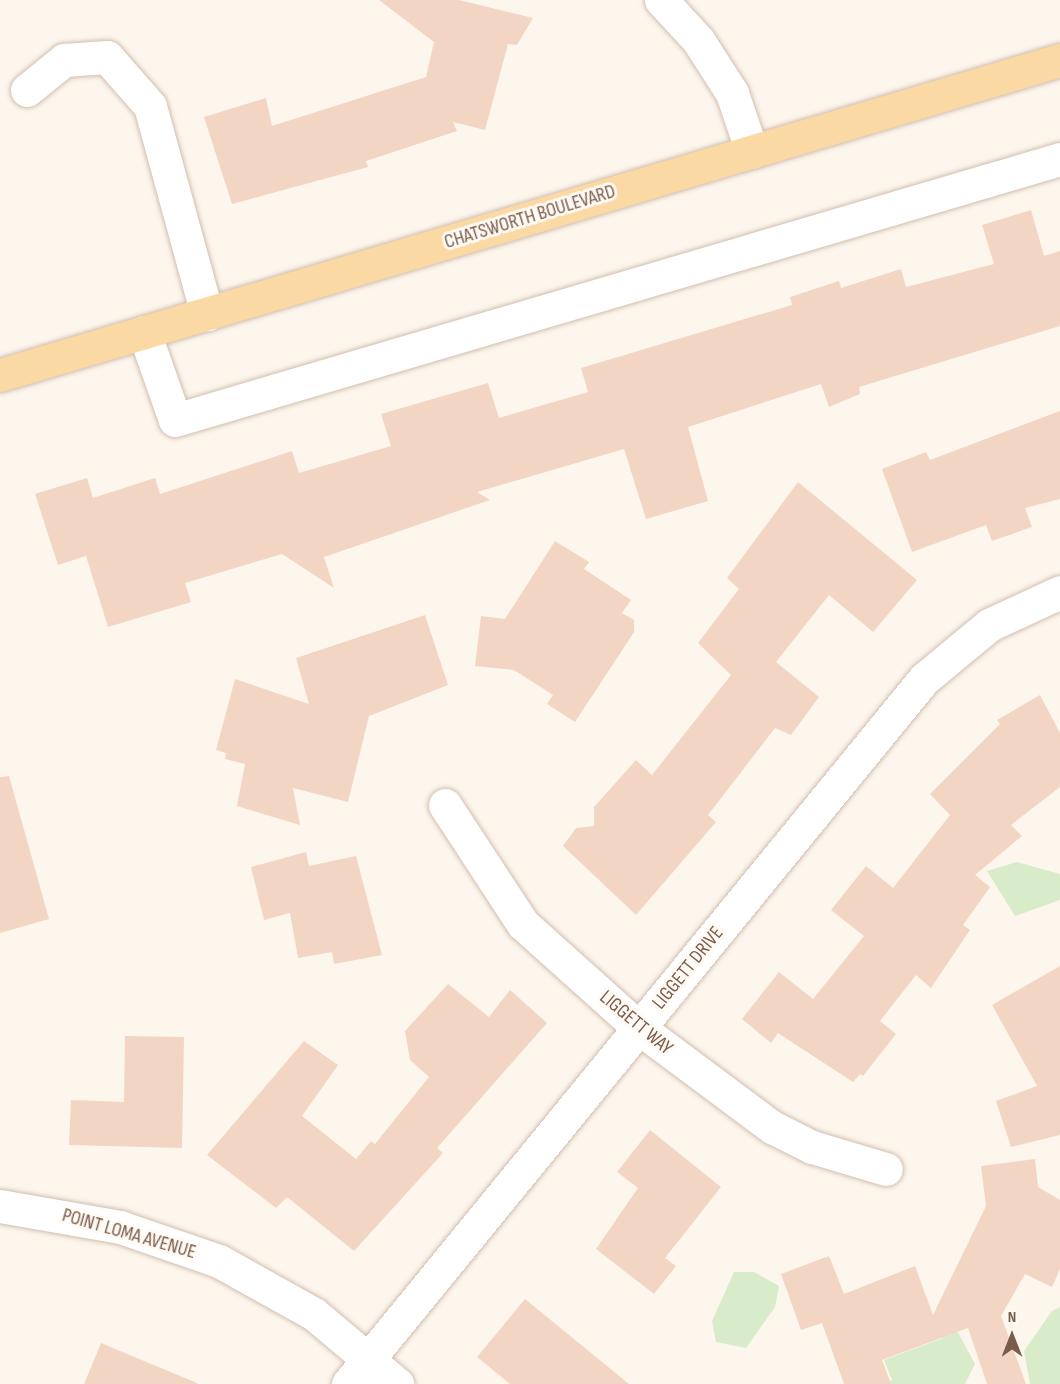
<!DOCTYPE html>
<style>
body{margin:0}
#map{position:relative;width:1060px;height:1384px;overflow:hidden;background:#fdf6ec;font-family:"Sofia Sans Condensed",sans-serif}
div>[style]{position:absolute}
.green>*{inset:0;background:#d8ecc9}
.building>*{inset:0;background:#f3d5c3}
.roads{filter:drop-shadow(0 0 2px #d1beb0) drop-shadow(0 0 2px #d1beb0)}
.minor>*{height:33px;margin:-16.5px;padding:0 16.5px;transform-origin:16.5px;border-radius:16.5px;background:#fff}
.major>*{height:33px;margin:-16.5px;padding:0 16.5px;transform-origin:16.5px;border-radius:16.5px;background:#fbd9a5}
span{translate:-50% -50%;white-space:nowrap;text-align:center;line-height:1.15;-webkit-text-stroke:6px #fffaf3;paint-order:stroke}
.street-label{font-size:20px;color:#7a5c4d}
.north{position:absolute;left:982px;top:1306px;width:60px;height:60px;-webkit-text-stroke:4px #fffaf3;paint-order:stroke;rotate:0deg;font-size:16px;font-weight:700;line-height:24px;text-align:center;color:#7a5c4d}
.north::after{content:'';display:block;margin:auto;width:21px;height:27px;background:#7a5c4d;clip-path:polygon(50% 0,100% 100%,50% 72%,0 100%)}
</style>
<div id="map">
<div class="green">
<div style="clip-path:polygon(1017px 862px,1060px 874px,1060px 900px,1015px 916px,987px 871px)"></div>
<div style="clip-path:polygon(734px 1272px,754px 1272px,779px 1286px,775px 1307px,746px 1348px,716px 1342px,712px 1321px)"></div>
<div style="clip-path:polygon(1060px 1307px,1060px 1384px,1030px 1384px,1024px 1351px,1052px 1311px)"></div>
<div style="clip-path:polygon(935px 1318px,953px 1323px,975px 1364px,965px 1384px,883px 1384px,892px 1380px,884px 1360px,943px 1338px)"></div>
</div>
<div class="building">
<div style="clip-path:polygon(379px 0,459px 0,533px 18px,517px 45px,508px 44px,485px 130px,453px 122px,457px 131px,366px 161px,368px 167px,232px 204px,204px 117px,266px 98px,272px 126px,426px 77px,434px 42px)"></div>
<div style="clip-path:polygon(1031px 210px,1044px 256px,1060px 251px,1060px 326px,859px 387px,860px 394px,829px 407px,821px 384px,688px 427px,708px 501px,646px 519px,624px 449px,477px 492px,490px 500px,324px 557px,334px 588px,282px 554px,185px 583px,191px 602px,108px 627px,86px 556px,58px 565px,35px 494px,87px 478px,93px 498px,155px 478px,160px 494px,292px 451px,299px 473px,391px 446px,381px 414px,488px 383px,499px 418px,588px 392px,581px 368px,792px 305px,790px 297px,839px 281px,841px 288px,901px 269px,906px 287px,994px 264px,982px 225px)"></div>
<div style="clip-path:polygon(1060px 411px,1060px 499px,1025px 508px,1032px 527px,992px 541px,986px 525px,912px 552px,882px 469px,926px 452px,930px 460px)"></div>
<div style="clip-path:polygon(798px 482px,917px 580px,873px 632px,829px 595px,776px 662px,819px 697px,791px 735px,775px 728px,708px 815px,716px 822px,636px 915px,563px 846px,576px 828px,594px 826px,594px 807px,636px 760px,652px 775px,731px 675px,698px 643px,739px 589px,727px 578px)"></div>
<div style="clip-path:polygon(555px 541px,589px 562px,584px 569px,631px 600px,622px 613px,634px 620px,634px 632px,575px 722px,547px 704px,553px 695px,514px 670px,475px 666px,481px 616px,505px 619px)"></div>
<div style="clip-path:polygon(425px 615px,448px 685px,369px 716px,348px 802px,293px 788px,300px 825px,237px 806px,245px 764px,225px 759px,226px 753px,216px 750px,235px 679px,309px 704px,296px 658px)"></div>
<div style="clip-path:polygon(1040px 695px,1060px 733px,1060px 787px,1011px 825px,1022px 836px,975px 875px,990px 887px,963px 925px,970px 930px,931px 988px,916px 975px,880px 1021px,896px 1034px,863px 1076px,860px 1074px,853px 1082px,778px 1033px,771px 1043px,742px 1019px,779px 972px,813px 999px,864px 936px,831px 910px,866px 866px,893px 888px,950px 815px,930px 794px,1000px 724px,997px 720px)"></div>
<div style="clip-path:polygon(9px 776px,49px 919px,0 933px,0 777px)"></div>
<div style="clip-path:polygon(306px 852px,309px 866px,356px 856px,382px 955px,334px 964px,332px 952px,298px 958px,290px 913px,264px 920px,251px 867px)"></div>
<div style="clip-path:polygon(1060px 966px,1060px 1135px,1011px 1147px,996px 1101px,1037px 1086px,992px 1005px)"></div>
<div style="clip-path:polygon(448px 984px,489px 1017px,510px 990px,547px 1023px,437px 1148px,443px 1153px,354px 1251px,287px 1197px,276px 1208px,207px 1155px,304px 1041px,338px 1065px,302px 1116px,356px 1159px,371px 1141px,375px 1144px,429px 1077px,410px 1060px,405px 1031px)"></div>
<div style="clip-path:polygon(125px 1036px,184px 1037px,182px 1148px,69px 1145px,71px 1100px,124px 1102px)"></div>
<div style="clip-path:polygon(650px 1130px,721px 1187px,665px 1258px,676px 1266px,654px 1294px,596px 1249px,638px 1188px,617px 1172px)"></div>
<div style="clip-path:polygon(1035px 1159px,1038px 1187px,1060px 1200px,1060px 1269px,1052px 1287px,1025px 1274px,1001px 1316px,1026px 1384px,987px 1384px,968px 1328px,882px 1360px,891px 1384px,844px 1384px,822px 1323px,801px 1330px,781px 1274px,829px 1256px,844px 1294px,915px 1266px,933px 1315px,986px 1206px,981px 1166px)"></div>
<div style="clip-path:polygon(525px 1299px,629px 1384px,510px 1384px,477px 1357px)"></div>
<div style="clip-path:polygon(101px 1343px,197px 1383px,197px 1384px,84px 1384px)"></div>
</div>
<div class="roads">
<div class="minor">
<div style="left:661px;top:0;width:54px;rotate:47.2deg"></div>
<div style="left:698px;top:40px;width:63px;rotate:57.3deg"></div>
<div style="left:732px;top:93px;width:62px;rotate:71.3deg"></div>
<div style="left:27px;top:90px;width:48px;rotate:-39deg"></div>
<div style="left:64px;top:60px;width:43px;rotate:-4deg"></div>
<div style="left:107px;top:57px;width:65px;rotate:48.7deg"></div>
<div style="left:150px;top:106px;width:216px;rotate:74.7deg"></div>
<div style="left:144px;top:332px;width:93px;rotate:70.6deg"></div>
<div style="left:175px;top:420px;width:923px;rotate:-16.43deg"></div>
<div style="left:445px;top:805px;width:142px;rotate:56.8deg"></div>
<div style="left:523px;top:924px;width:156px;rotate:41.9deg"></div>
<div style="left:639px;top:1028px;width:166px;rotate:36.7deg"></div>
<div style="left:772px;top:1127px;width:45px;rotate:26.6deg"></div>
<div style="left:812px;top:1147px;width:77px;rotate:16.6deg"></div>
<div style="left:0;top:1206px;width:122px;rotate:9.9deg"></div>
<div style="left:120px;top:1227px;width:105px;rotate:19deg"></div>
<div style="left:219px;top:1261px;width:109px;rotate:29.2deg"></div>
<div style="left:314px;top:1314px;width:109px;rotate:40.1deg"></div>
<div style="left:348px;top:1384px;width:910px;rotate:-50.75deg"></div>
<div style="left:924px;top:679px;width:85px;rotate:-39.7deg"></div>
<div style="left:989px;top:625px;width:78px;rotate:-24.9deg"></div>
</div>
<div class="major">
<div style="left:0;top:375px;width:1106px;rotate:-16.55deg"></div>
</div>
</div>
<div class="street-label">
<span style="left:530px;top:217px;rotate:-17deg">CHATSWORTH BOULEVARD</span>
<span style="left:688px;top:968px;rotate:-51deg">LIGGETT DRIVE</span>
<span style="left:636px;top:1023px;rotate:40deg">LIGGETT WAY</span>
<span style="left:129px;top:1234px;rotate:16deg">POINT LOMA AVENUE</span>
</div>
<div class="north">N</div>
</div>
